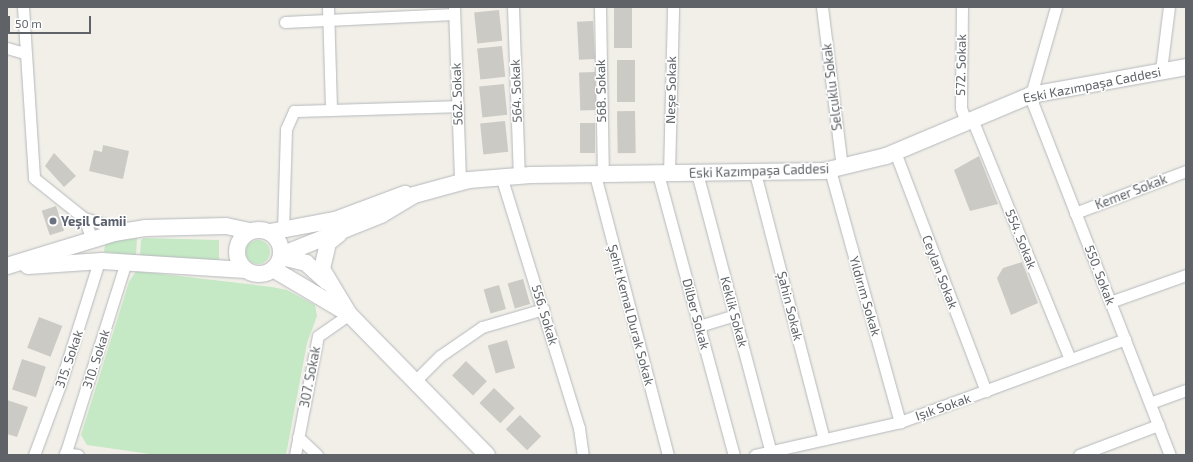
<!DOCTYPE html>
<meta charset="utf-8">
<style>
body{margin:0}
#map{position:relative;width:1193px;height:462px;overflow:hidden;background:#f1efe8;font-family:"Exo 2",sans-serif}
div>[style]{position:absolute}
.green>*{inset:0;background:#c5e8c5}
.round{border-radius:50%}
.building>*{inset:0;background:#cccac5;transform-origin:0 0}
.roads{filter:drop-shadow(0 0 1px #b5b8bc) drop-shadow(0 0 1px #b5b8bc)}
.street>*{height:11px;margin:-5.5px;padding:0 5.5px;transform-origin:5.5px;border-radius:5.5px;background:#fff}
.secondary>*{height:16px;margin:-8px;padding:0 8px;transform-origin:8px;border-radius:8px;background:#fff}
.secondary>.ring{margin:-8px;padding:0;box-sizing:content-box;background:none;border:16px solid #fff;border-radius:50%}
.dots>*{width:11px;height:11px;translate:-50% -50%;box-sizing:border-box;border:2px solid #fff;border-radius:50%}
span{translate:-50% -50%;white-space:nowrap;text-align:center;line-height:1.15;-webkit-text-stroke:3px #fff;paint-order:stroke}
.street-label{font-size:13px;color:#5f6368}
.worship-label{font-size:13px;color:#5b616d;font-weight:700}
.left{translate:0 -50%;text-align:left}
.frame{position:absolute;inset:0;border:8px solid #5f6368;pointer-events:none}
.scale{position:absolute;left:8px;top:16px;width:83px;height:18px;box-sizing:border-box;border:2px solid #5f6368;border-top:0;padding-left:5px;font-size:12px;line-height:14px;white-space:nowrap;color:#5f6368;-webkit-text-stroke:3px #fff;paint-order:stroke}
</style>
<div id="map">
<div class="green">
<div style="clip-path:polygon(137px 238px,136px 255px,104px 252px,105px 245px,110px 242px)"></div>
<div style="clip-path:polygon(144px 238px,219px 240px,219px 263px,140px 255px,141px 240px)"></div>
<div class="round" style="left:246px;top:240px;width:24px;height:24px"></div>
<div style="clip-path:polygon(136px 271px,272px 287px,287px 290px,315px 305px,317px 316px,307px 343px,286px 455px,157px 455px,87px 445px,81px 435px,129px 282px)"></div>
</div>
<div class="building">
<div style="left:614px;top:7px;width:18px;height:41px"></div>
<div style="left:499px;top:10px;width:31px;height:25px;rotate:84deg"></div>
<div style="left:593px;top:21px;width:38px;height:16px;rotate:87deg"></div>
<div style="left:502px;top:46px;width:31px;height:25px;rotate:84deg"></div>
<div style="left:617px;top:60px;width:18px;height:42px"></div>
<div style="left:595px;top:72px;width:38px;height:16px;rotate:88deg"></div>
<div style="left:504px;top:84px;width:31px;height:25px;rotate:84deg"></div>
<div style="left:635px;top:111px;width:42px;height:18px;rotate:89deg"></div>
<div style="left:505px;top:121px;width:31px;height:25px;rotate:84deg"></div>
<div style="left:580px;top:123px;width:15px;height:30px"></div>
<div style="clip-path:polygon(103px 145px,129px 151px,123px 179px,89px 171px,94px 150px,102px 152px)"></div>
<div style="clip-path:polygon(54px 153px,76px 176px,64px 187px,45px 166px)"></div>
<div style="clip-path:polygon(979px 156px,998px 204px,970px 211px,954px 170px)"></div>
<div style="left:56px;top:206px;width:26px;height:15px;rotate:72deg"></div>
<div style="clip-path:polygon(1022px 262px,1038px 303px,1011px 315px,997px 278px,1003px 268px)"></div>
<div style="left:523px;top:279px;width:26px;height:16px;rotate:74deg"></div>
<div style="left:499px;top:285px;width:25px;height:16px;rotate:74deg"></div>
<div style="left:39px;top:317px;width:25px;height:33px;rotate:21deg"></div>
<div style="left:507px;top:340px;width:29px;height:20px;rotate:74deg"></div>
<div style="left:22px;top:359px;width:25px;height:32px;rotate:18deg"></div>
<div style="left:466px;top:361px;width:29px;height:20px;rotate:44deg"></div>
<div style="left:494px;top:388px;width:29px;height:21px;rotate:44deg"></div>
<div style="clip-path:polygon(7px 400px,28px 407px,17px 437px,7px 434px)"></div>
<div style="left:520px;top:415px;width:30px;height:20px;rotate:45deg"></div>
</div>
<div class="roads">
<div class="street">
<div style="left:23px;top:7px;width:171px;rotate:86.3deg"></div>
<div style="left:34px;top:178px;width:64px;rotate:38.7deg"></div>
<div style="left:328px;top:7px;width:103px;rotate:88.3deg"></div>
<div style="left:454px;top:7px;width:174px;rotate:88deg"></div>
<div style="left:513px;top:7px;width:169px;rotate:88deg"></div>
<div style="left:600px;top:7px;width:167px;rotate:89deg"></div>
<div style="left:822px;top:7px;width:161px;rotate:82.9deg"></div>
<div style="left:962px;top:7px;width:101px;rotate:90.6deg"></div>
<div style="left:961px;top:108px;width:15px;rotate:70deg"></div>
<div style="left:1056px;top:7px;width:91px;rotate:105.9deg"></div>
<div style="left:1031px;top:95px;width:9px;rotate:77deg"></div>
<div style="left:1033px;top:104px;width:377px;rotate:68.7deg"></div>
<div style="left:285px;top:22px;width:169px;rotate:-2.7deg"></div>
<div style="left:7px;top:48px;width:19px;rotate:16deg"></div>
<div style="left:1161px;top:70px;width:64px;rotate:-82.8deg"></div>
<div style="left:972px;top:119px;width:259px;rotate:67.8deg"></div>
<div style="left:895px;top:152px;width:256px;rotate:69.2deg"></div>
<div style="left:830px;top:170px;width:262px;rotate:74.5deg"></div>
<div style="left:697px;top:173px;width:286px;rotate:75.2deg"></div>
<div style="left:755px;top:173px;width:275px;rotate:75.5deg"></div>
<div style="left:658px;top:174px;width:291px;rotate:74.9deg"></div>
<div style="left:669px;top:174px;width:167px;rotate:-88.6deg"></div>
<div style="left:595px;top:175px;width:289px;rotate:75.4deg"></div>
<div style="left:501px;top:176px;width:264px;rotate:72.8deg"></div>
<div style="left:579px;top:428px;width:27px;rotate:82deg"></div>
<div style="left:1075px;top:213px;width:119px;rotate:-20.7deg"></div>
<div style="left:283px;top:231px;width:102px;rotate:-88.3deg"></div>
<div style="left:286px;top:129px;width:20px;rotate:-66deg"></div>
<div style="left:294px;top:111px;width:164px;rotate:-1.7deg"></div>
<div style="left:92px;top:240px;width:23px;rotate:-110deg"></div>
<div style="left:84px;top:218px;width:41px;rotate:17.1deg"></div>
<div style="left:1110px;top:302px;width:81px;rotate:-19.6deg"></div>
<div style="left:699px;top:326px;width:37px;rotate:-17deg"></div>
<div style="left:415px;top:381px;width:35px;rotate:-45deg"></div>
<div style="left:440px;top:356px;width:51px;rotate:-34.6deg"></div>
<div style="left:482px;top:327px;width:64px;rotate:-16.4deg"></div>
<div style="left:1150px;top:403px;width:38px;rotate:-20deg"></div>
<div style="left:298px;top:437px;width:26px;rotate:43deg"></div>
<div style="left:65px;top:453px;width:13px;rotate:9deg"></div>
<div style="left:34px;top:455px;width:75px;rotate:-69.6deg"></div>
<div style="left:60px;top:385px;width:130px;rotate:-72.5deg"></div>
<div style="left:65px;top:455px;width:202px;rotate:-72.5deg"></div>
<div style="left:295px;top:455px;width:121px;rotate:-79.1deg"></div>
<div style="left:318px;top:336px;width:38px;rotate:-35deg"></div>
<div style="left:755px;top:455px;width:149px;rotate:-12.8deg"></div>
<div style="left:900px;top:422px;width:240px;rotate:-20.2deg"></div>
<div style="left:1079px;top:455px;width:85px;rotate:-20.8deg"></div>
</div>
<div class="secondary">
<div class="ring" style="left:237px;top:230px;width:28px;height:28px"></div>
<div style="left:270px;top:232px;width:66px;rotate:-10.5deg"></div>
<div style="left:335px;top:220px;width:75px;rotate:-20.4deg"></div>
<div style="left:339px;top:234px;width:14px;rotate:141deg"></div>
<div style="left:328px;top:243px;width:27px;rotate:103deg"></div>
<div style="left:322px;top:269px;width:52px;rotate:59deg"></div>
<div style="left:349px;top:314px;width:197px;rotate:45.6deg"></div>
<div style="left:281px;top:255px;width:108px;rotate:-21.8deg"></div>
<div style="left:381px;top:215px;width:39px;rotate:-31deg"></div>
<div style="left:414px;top:195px;width:57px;rotate:-15.3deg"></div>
<div style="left:469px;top:180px;width:62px;rotate:-4.6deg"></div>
<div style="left:531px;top:175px;width:293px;rotate:-0.8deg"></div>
<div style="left:824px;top:171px;width:64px;rotate:-13.6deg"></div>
<div style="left:886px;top:156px;width:157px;rotate:-22.8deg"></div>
<div style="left:1031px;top:95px;width:158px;rotate:-10.2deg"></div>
<div style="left:281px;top:257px;width:26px;rotate:13deg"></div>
<div style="left:306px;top:263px;width:28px;rotate:42deg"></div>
<div style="left:7px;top:266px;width:112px;rotate:-17.1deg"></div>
<div style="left:114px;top:233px;width:31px;rotate:-9deg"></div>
<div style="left:145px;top:228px;width:81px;rotate:-1.4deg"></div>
<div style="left:226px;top:226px;width:24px;rotate:12deg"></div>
<div style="left:28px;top:266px;width:74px;rotate:-3.9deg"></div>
<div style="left:102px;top:261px;width:144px;rotate:3.6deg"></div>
<div style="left:273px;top:269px;width:82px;rotate:30.6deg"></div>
</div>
</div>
<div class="dots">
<div style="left:53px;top:221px;background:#6b7280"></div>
</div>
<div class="street-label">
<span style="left:961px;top:65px;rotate:-89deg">572. Sokak</span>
<span style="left:1092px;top:85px;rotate:-11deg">Eski Kazımpaşa Caddesi</span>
<span style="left:832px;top:87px;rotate:-97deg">Selçuklu Sokak</span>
<span style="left:671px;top:90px;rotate:-89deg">Neşe Sokak</span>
<span style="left:516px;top:91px;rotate:-92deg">564. Sokak</span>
<span style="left:601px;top:91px;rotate:-91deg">568. Sokak</span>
<span style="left:457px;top:94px;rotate:-92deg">562. Sokak</span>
<span style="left:759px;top:171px;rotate:-2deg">Eski Kazımpaşa Caddesi</span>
<span style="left:1131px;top:192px;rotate:-21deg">Kemer Sokak</span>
<span style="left:1021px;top:239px;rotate:68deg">554. Sokak</span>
<span style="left:940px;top:272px;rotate:69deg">Ceylan Sokak</span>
<span style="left:1100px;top:275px;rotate:69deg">550. Sokak</span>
<span style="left:865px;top:296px;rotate:74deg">Yıldırım Sokak</span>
<span style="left:790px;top:306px;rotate:76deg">Şahin Sokak</span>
<span style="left:734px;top:312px;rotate:75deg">Keklik Sokak</span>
<span style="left:696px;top:314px;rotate:75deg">Dilber Sokak</span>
<span style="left:545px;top:315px;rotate:73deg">556. Sokak</span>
<span style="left:631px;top:315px;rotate:75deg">Şehit Kemal Durak Sokak</span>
<span style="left:69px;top:359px;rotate:-71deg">315. Sokak</span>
<span style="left:96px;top:359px;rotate:-72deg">310. Sokak</span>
<span style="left:310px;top:377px;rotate:-79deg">307. Sokak</span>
<span style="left:943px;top:407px;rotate:-19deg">Işık Sokak</span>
</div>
<div class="worship-label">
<span class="left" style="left:61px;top:221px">Yeşil Camii</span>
</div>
<div class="frame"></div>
<div class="scale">50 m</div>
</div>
